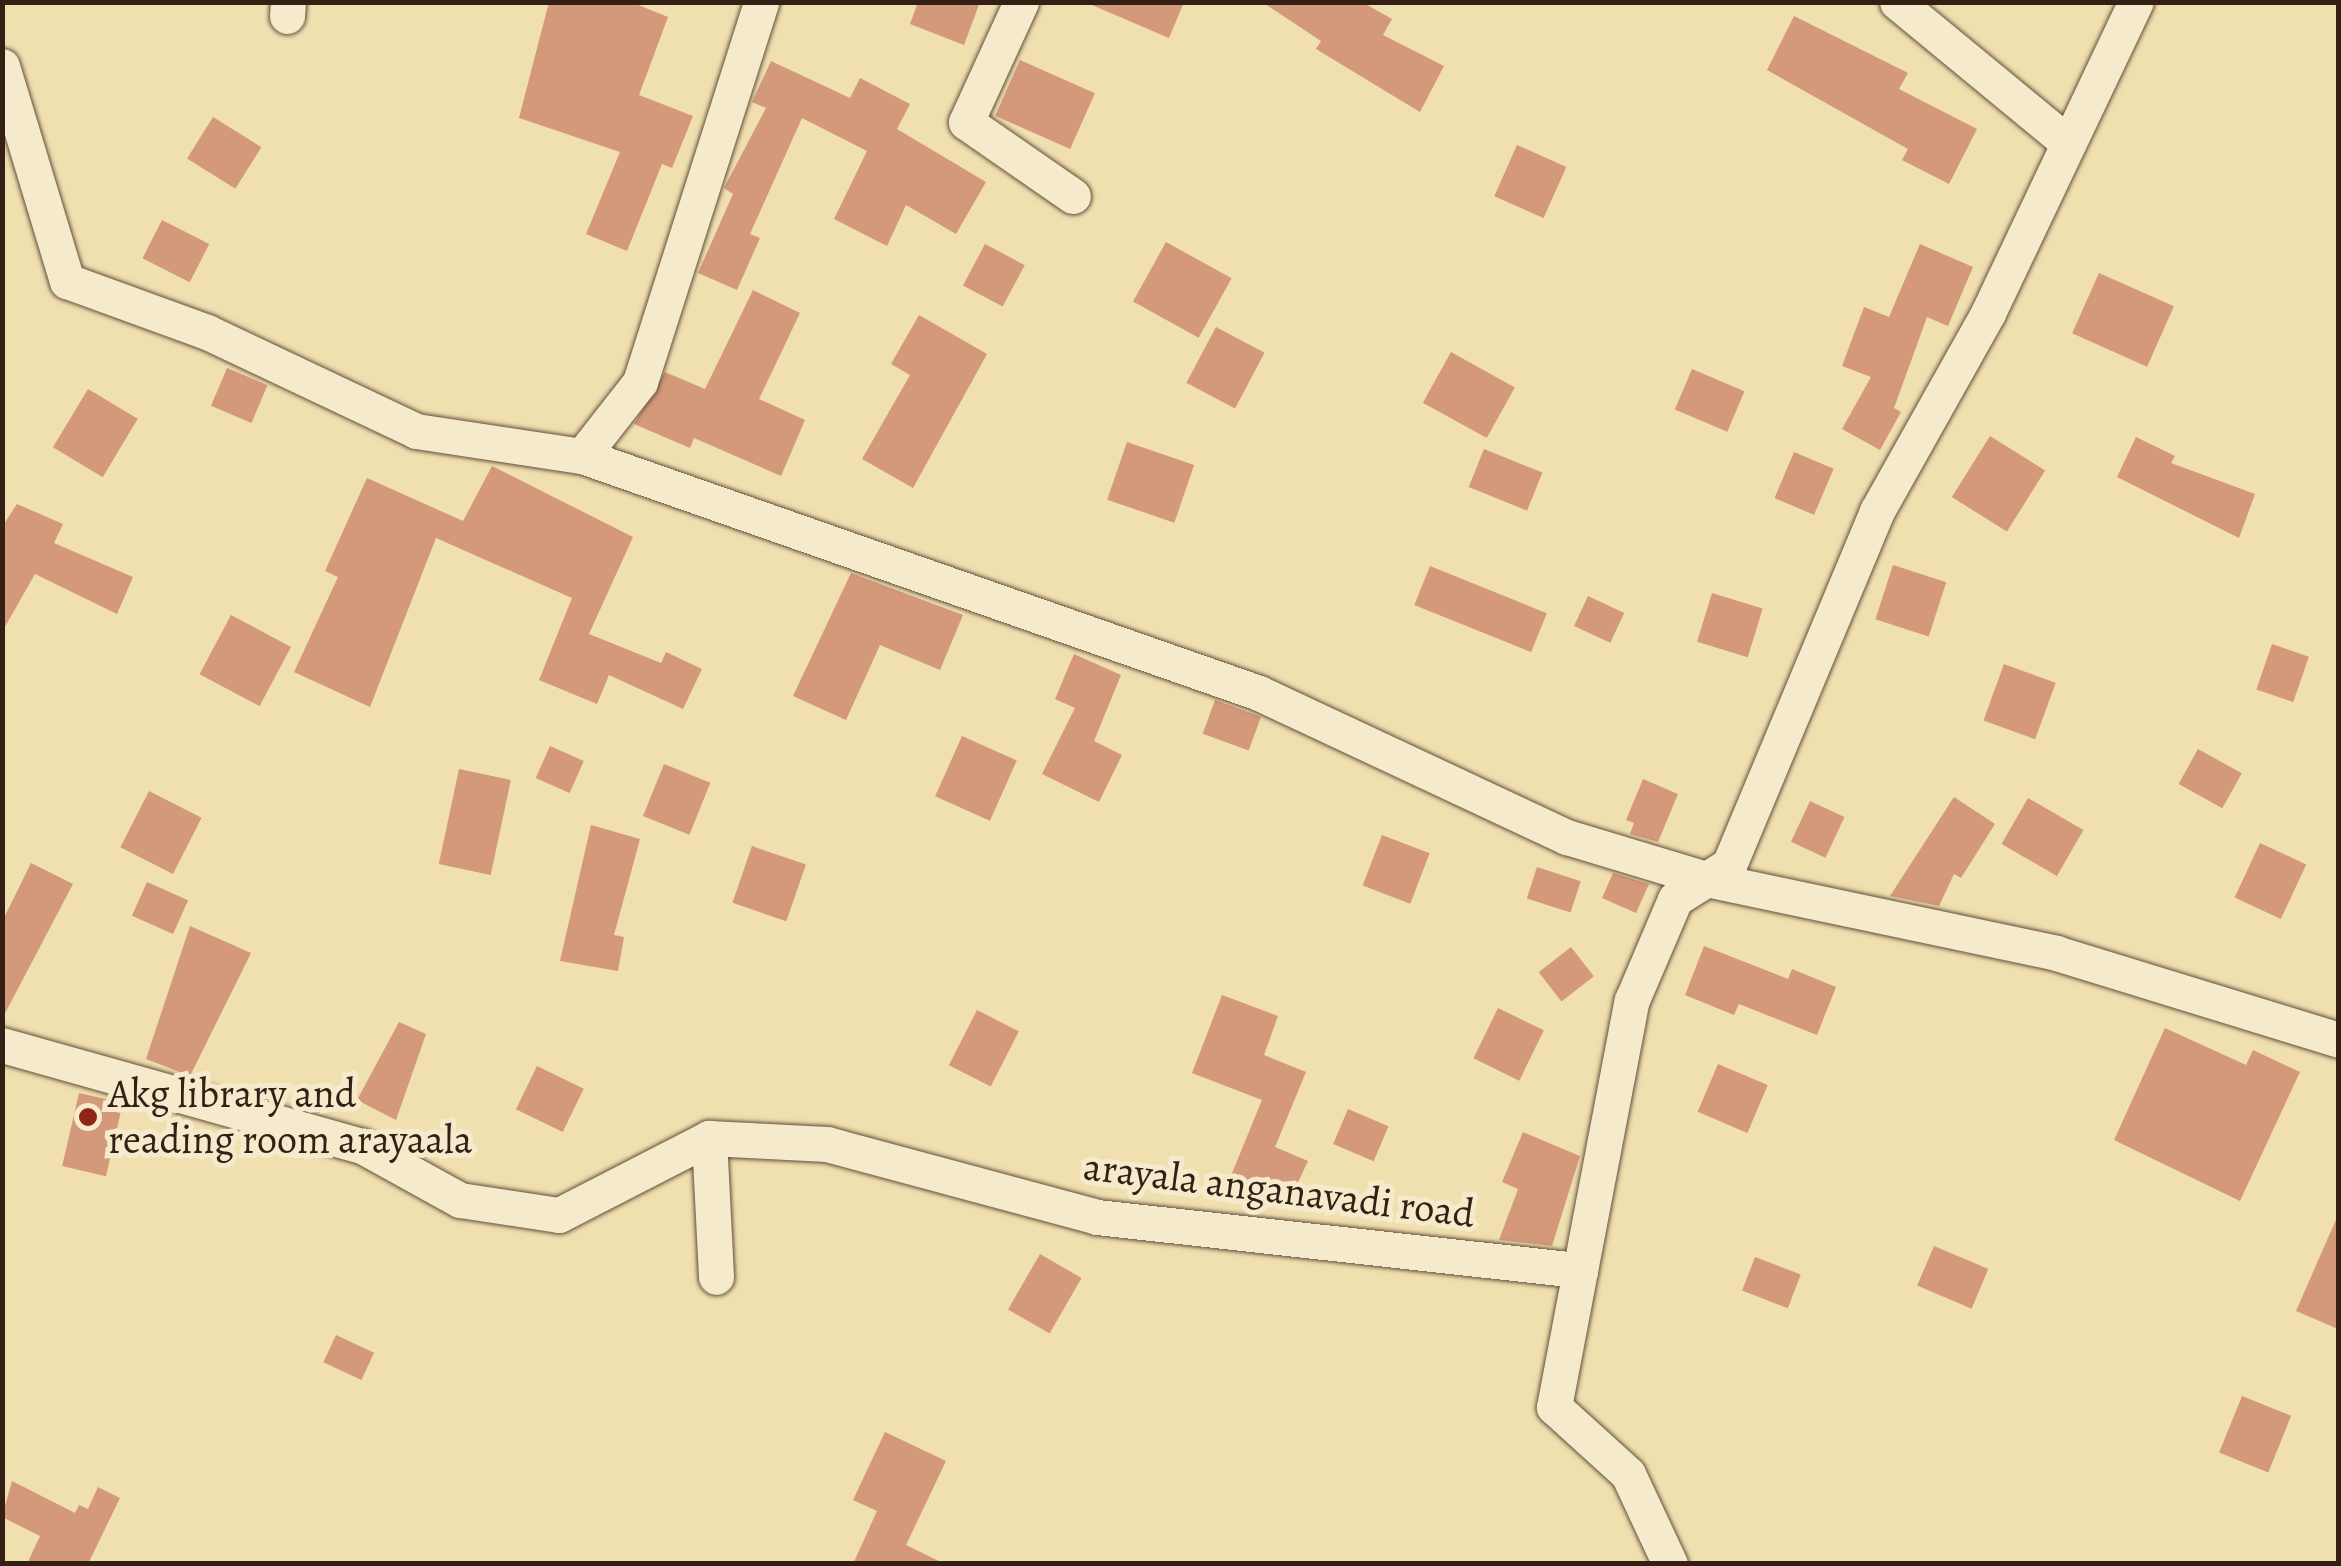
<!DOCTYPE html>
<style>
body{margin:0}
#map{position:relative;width:2341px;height:1566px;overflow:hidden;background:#f0dfaf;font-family:Alegreya,serif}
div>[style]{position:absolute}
.building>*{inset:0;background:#d3997a;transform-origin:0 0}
.roads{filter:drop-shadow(0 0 2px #634f3c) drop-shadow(0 0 2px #634f3c)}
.street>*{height:35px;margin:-17.5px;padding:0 17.5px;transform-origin:17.5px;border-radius:17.5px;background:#f5eacb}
.dots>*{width:28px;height:28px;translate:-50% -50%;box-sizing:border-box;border:5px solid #f5eacb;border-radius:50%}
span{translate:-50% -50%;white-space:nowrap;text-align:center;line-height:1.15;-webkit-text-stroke:10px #f5eacb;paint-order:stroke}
.poi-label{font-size:40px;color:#341f15}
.left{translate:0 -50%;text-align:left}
.street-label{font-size:40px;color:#341f15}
.frame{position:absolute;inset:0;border:5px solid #341f15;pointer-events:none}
</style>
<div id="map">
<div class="building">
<div style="clip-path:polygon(549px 2px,631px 2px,668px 17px,639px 95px,693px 116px,672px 168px,662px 164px,627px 251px,586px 234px,620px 152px,519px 118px)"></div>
<div style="clip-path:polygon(918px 2px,980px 2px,964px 45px,910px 24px)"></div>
<div style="clip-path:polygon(1085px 2px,1184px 2px,1169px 38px)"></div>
<div style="clip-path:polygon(1262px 2px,1362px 2px,1392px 19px,1383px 35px,1444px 66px,1420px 112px,1316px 49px,1321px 41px)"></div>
<div style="clip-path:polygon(1794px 16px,1908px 73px,1899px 89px,1977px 129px,1949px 184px,1902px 160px,1908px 149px,1767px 70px)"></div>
<div style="left:1020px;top:60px;width:82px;height:61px;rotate:24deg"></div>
<div style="clip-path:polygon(771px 61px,850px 98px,860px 78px,910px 104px,897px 129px,986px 182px,956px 234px,906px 205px,887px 246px,834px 219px,867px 151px,802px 118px,750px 234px,760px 238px,737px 290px,698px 273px,733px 194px,724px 188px,766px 108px,752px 102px)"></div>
<div style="left:213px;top:117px;width:57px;height:49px;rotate:32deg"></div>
<div style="left:1517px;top:145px;width:54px;height:56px;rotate:24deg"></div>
<div style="left:162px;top:220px;width:53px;height:43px;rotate:27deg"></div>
<div style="left:1166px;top:242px;width:75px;height:68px;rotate:29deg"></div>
<div style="left:985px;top:244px;width:45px;height:47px;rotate:28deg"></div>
<div style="clip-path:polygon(1920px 244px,1973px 267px,1948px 326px,1927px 317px,1894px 408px,1901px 412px,1880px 450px,1842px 429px,1871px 377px,1842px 366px,1864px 307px,1889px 317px)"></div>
<div style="left:2099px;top:273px;width:82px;height:66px;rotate:24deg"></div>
<div style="clip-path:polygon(753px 290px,800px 313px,759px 399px,805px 420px,781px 476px,694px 438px,690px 448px,634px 424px,665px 372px,705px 389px)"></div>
<div style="clip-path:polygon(919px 315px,987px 354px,913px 488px,862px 459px,910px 375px,891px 364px)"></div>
<div style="left:1216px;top:327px;width:55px;height:63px;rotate:28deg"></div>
<div style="left:1451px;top:352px;width:73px;height:58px;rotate:29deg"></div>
<div style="left:227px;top:368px;width:44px;height:41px;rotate:23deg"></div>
<div style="left:1692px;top:369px;width:57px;height:44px;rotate:23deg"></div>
<div style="left:88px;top:389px;width:58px;height:68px;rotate:31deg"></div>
<div style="left:1990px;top:436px;width:65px;height:72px;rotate:32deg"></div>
<div style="clip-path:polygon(2136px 437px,2175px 456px,2171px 463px,2255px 494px,2239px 538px,2117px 477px)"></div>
<div style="left:1127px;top:442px;width:71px;height:61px;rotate:19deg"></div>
<div style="left:1484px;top:449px;width:63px;height:41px;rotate:22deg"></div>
<div style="left:1794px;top:452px;width:43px;height:50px;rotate:23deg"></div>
<div style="clip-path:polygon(492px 466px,633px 537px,589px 634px,661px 663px,666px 652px,702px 669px,683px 709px,609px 675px,597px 704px,539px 680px,572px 598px,436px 538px,370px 707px,294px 672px,338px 577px,325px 571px,367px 478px,463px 521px)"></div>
<div style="clip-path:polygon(17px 504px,63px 524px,54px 543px,133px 577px,117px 614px,35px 574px,2px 632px,2px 527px)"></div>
<div style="left:1893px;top:565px;width:56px;height:57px;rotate:18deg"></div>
<div style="left:1430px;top:566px;width:126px;height:42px;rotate:22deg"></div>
<div style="clip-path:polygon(851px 573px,963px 615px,940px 670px,880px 645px,846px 720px,793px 696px)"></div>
<div style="left:1712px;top:593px;width:53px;height:51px;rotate:17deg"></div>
<div style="left:1588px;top:596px;width:40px;height:33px;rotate:25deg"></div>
<div style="left:231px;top:615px;width:68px;height:67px;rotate:28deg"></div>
<div style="left:2272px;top:644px;width:39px;height:48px;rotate:19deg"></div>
<div style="clip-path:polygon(1074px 654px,1121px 675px,1094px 741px,1122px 755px,1099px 802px,1042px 774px,1075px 708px,1055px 699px)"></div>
<div style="left:2004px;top:664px;width:55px;height:60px;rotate:20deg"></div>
<div style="left:1215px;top:700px;width:49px;height:36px;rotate:20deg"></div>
<div style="left:962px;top:736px;width:60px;height:66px;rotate:24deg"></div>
<div style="left:550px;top:746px;width:37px;height:35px;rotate:24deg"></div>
<div style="left:2198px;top:749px;width:50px;height:40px;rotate:29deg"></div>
<div style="left:664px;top:764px;width:50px;height:56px;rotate:22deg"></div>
<div style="left:459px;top:769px;width:53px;height:97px;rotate:12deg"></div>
<div style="clip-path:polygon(1643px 779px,1678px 794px,1658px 842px,1630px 834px,1634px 823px,1626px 820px)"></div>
<div style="left:149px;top:791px;width:59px;height:63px;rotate:27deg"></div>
<div style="clip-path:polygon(1954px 797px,1995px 824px,1961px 878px,1954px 874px,1939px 906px,1890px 896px)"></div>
<div style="left:2028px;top:798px;width:64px;height:53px;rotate:30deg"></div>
<div style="left:1810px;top:801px;width:38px;height:45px;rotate:25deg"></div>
<div style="clip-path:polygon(591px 825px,640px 839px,614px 935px,624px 937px,618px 971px,560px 961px)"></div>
<div style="left:1382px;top:835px;width:51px;height:54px;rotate:21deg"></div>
<div style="left:2260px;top:843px;width:51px;height:60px;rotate:25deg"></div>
<div style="left:752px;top:846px;width:57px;height:60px;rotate:19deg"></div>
<div style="clip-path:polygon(31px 863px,73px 884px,2px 1019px,2px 922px)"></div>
<div style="left:1537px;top:867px;width:46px;height:33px;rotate:18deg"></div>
<div style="clip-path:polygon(1613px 873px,1649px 884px,1636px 913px,1602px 898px)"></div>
<div style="left:147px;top:882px;width:45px;height:37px;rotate:24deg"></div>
<div style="clip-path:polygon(190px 926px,251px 953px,190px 1076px,146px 1059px)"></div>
<div style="clip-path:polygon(1704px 946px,1788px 979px,1792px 969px,1836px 987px,1817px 1035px,1739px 1004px,1734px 1015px,1685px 995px)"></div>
<div style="left:1571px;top:947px;width:37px;height:41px;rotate:52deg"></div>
<div style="clip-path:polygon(1222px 995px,1278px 1016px,1264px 1055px,1306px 1072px,1275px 1147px,1308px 1161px,1288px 1204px,1230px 1178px,1262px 1100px,1192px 1073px)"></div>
<div style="left:1498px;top:1008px;width:51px;height:56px;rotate:26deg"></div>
<div style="left:977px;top:1010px;width:47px;height:62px;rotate:27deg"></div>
<div style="clip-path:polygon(399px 1022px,426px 1034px,396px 1120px,357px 1100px)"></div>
<div style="clip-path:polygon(2165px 1028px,2246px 1065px,2253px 1050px,2300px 1072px,2240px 1201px,2114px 1140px)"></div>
<div style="left:1718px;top:1064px;width:54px;height:52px;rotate:23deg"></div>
<div style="left:537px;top:1066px;width:52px;height:48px;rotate:26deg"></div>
<div style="left:79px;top:1093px;width:45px;height:75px;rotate:13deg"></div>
<div style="left:1348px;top:1109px;width:44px;height:38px;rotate:23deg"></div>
<div style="clip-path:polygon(1523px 1132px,1580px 1156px,1552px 1246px,1499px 1240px,1518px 1189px,1502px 1182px)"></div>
<div style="clip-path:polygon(2338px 1215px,2338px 1329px,2296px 1311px)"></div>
<div style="left:1934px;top:1246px;width:59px;height:43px;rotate:23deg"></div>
<div style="left:1040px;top:1254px;width:48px;height:64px;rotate:30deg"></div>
<div style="left:1755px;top:1257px;width:49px;height:36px;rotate:21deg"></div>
<div style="left:336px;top:1335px;width:42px;height:30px;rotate:25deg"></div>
<div style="left:2242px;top:1396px;width:53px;height:61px;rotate:22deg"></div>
<div style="clip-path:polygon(885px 1432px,946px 1461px,906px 1545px,945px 1564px,853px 1564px,877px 1511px,853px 1500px)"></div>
<div style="clip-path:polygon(12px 1481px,75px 1513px,79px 1505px,88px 1509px,98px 1487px,120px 1498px,88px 1564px,27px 1564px,40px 1536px,2px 1517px)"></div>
</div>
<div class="roads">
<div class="street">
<div style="left:1021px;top:2px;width:132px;rotate:114.6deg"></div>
<div style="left:966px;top:122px;width:130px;rotate:34.7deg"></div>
<div style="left:1897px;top:2px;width:220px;rotate:39.5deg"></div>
<div style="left:287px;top:16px;width:14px;rotate:-86deg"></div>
<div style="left:2px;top:66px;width:225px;rotate:73.2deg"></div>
<div style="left:67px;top:281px;width:149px;rotate:20deg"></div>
<div style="left:207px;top:332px;width:231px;rotate:25.3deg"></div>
<div style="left:416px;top:431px;width:168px;rotate:8.6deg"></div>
<div style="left:582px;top:456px;width:94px;rotate:-51.9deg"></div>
<div style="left:640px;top:382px;width:399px;rotate:-72.3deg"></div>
<div style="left:582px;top:456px;width:717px;rotate:19.29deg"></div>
<div style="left:1259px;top:693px;width:340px;rotate:25.1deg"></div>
<div style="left:1567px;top:837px;width:145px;rotate:16.8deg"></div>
<div style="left:1706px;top:879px;width:358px;rotate:11.9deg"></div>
<div style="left:2056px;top:953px;width:295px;rotate:17.1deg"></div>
<div style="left:2px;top:1045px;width:374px;rotate:15.7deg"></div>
<div style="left:362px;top:1146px;width:112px;rotate:28.9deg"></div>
<div style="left:460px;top:1200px;width:100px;rotate:8.6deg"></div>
<div style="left:559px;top:1215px;width:169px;rotate:-27.2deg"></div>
<div style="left:709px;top:1138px;width:118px;rotate:2.9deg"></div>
<div style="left:827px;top:1144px;width:280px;rotate:15.1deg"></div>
<div style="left:1097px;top:1217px;width:486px;rotate:6.3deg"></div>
<div style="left:709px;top:1138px;width:139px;rotate:87.1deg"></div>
<div style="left:1670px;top:1564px;width:99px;rotate:-115deg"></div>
<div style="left:1628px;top:1474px;width:100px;rotate:-137.8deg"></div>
<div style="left:1554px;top:1407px;width:414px;rotate:-79.2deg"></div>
<div style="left:1632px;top:1000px;width:110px;rotate:-66.9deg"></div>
<div style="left:1675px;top:899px;width:64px;rotate:-32.2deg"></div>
<div style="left:1729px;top:865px;width:384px;rotate:-67.3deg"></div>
<div style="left:1877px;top:511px;width:227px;rotate:-60.7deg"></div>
<div style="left:1988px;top:313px;width:344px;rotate:-64.6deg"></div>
</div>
</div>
<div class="dots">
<div style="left:88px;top:1117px;background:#8f2418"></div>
</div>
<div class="poi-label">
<span class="left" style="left:108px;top:1117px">Akg library and<br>reading room arayaala</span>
</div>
<div class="street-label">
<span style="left:1279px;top:1190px;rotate:7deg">arayala anganavadi road</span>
</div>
<div class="frame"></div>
</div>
